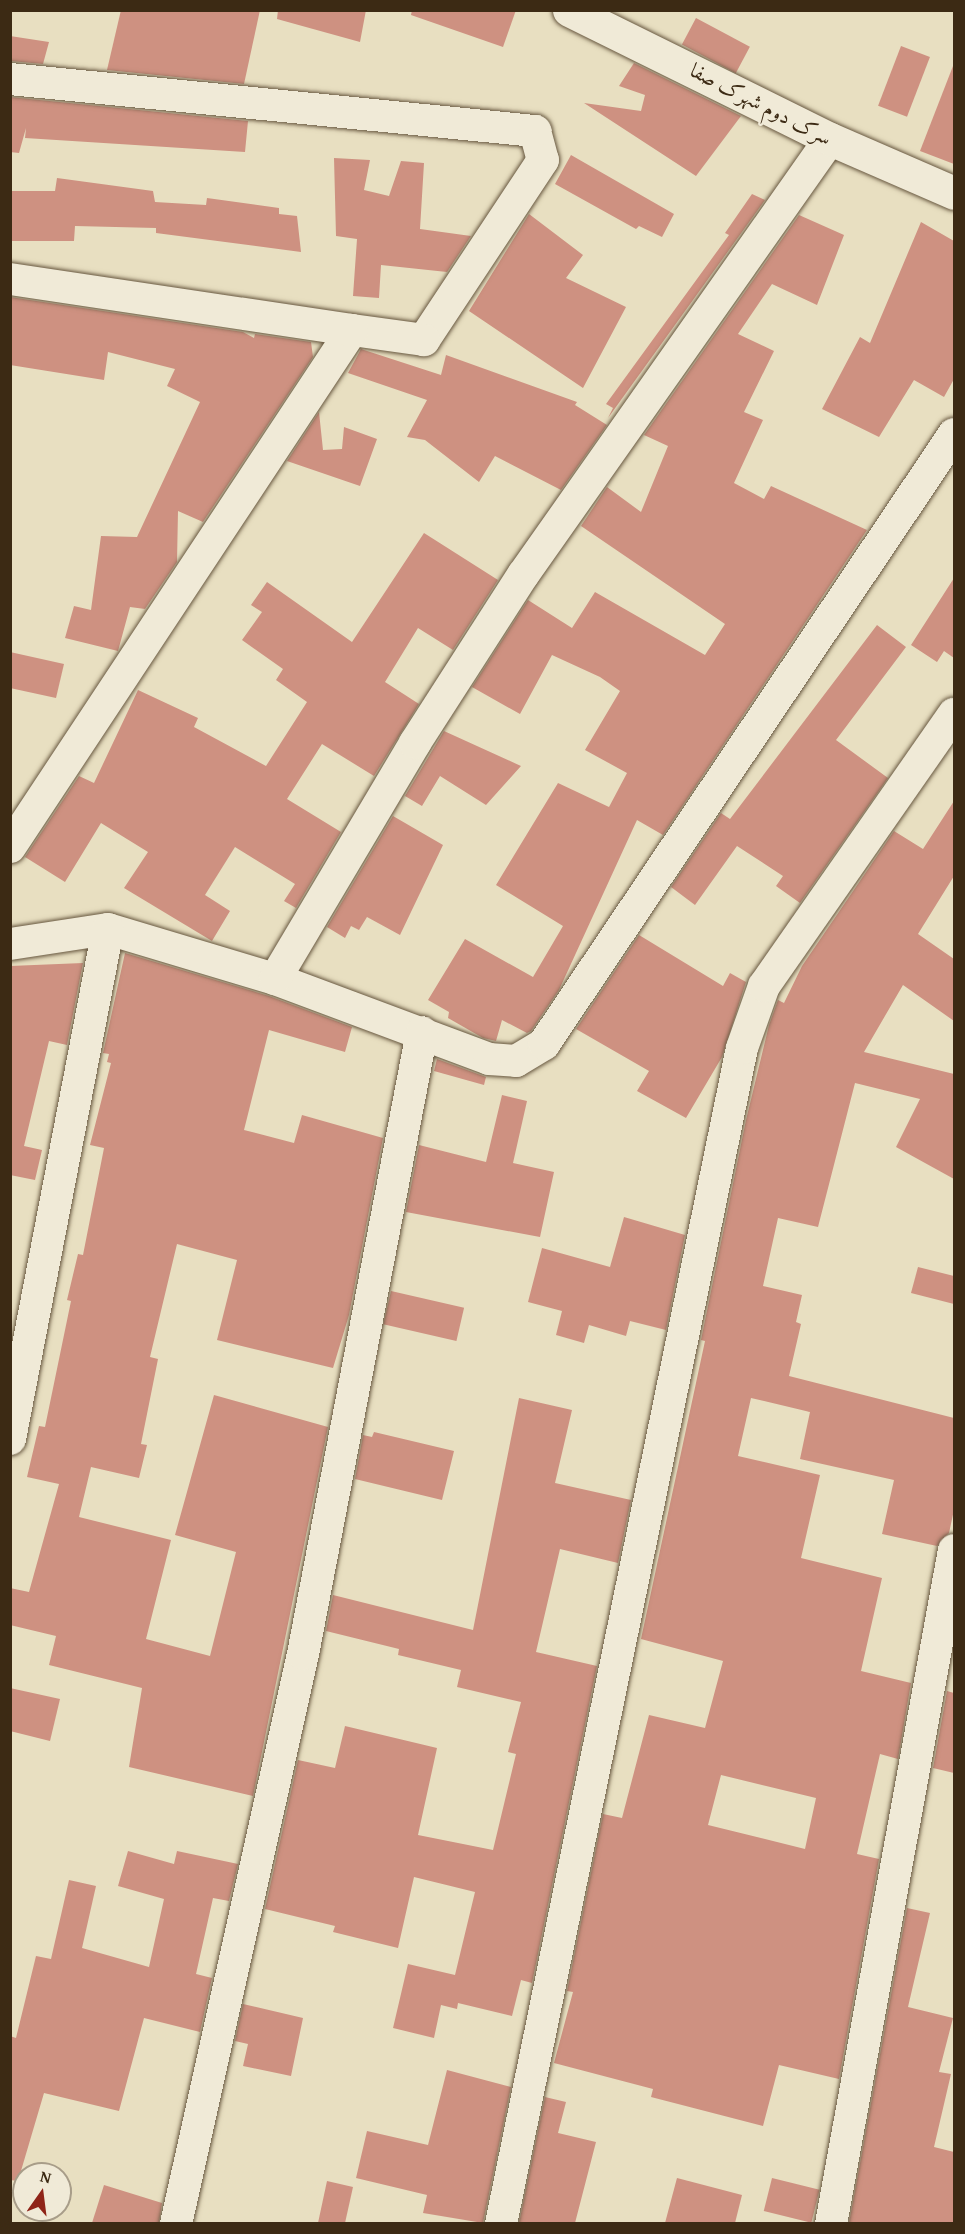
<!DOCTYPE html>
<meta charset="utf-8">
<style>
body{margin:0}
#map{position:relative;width:965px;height:2234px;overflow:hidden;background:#e8dfc1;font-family:"Gentium Book Plus",Amiri,serif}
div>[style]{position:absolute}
.building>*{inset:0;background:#ce9181;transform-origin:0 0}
.roads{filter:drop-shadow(0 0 2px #67573f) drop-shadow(0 0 2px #67573f)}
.minor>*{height:32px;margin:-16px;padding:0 16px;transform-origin:16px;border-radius:16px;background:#f0ead7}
.tertiary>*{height:33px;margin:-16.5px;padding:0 16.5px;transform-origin:16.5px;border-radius:16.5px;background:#f0ead7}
span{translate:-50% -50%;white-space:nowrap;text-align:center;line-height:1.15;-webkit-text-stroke:4.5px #f0ead7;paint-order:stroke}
.street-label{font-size:21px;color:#3c2a14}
.frame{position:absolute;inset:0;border:12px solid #3c2a14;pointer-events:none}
.north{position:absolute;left:12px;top:2162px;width:60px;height:60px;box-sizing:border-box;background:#f0ead7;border:2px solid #a89d89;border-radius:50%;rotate:14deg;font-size:16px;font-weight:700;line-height:24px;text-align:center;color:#3c2a14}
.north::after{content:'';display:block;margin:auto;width:21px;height:27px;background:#8f2418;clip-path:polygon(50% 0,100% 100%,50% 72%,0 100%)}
</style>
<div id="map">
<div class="building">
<div style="clip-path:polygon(121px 10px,260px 10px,244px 84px,107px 70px)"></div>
<div style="clip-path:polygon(278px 10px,366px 10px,360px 42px,277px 19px)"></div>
<div style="clip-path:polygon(412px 10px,516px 10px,503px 47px,411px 15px)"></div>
<div style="left:696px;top:18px;width:61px;height:30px;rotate:28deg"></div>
<div style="clip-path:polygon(10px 36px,49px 42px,43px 64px,10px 61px)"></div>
<div style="left:901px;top:46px;width:31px;height:64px;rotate:21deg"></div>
<div style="clip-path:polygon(634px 63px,741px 116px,696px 176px,584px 103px,641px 111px,645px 95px,619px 86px)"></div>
<div style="clip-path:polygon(953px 66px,954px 66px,954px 164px,920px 151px)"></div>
<div style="clip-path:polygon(10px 97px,248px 121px,245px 152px,25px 138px,26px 128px,19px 153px,10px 152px)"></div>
<div style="clip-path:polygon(571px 155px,674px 214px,662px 237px,639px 226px,636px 229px,555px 184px)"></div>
<div style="clip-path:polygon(334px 158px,370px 160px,364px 190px,389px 196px,401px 161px,424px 163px,420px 229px,471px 236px,447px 272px,381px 265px,379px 298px,353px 296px,357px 239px,336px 236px)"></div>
<div style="clip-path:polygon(57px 178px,153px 191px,155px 202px,206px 205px,207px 198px,279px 208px,279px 214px,297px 216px,301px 252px,156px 233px,156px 228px,75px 226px,74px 241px,10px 241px,10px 191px,55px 191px)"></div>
<div style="clip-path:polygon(752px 194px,765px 200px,608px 418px,613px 408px,606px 404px,729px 235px,725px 233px)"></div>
<div style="clip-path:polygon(529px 214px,583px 255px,566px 278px,626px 307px,583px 388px,469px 311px)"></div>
<div style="clip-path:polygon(799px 215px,844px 235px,817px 305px,772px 284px,738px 334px,774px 351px,744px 412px,763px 420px,734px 483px,764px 499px,771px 486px,867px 530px,663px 835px,637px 820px,559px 990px,531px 1031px,527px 1033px,502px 1020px,496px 1041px,483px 1038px,448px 1018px,449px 1012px,428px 1000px,465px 939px,533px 977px,563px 926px,496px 885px,558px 783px,609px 807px,627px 773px,585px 750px,620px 691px,600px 677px,552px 655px,520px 714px,472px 687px,528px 600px,572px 628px,595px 592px,705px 655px,725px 624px,581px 526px,607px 487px,641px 512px,668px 446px,644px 435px)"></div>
<div style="clip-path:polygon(921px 222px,954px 241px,954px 379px,944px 397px,914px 380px,879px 437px,822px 409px,860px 337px,870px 343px)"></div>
<div style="clip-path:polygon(10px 297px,243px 332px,254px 338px,255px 334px,311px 342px,313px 357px,203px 522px,178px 511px,177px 562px,145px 609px,130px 607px,118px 651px,65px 638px,74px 606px,91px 610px,101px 536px,137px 537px,200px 402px,167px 386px,175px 369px,108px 352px,104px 380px,10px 365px)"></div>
<div style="clip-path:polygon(361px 349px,441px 375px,446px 355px,577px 402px,575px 405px,607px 425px,561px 490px,495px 456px,479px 482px,425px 440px,407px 437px,427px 400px,348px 373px)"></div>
<div style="clip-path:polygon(319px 412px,323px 450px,342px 449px,344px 427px,377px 439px,360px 486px,287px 461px)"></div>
<div style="clip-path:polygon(424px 533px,498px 580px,453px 650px,418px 628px,385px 682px,419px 704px,374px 776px,322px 744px,287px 799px,341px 832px,296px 908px,284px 901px,295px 884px,235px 847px,205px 895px,230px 911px,212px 941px,124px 888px,148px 852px,101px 823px,65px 882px,25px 857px,79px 776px,94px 783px,138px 690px,198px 718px,194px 727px,266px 766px,307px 702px,276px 680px,283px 669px,242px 640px,262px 612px,251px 605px,267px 582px,352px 642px)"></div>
<div style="clip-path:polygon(954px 578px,954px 658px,944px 651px,937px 662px,911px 645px)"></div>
<div style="clip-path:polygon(877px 625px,906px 647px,836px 740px,888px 778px,800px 903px,776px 886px,783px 876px,737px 846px,695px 905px,671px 887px,721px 813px,730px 819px)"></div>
<div style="clip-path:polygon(10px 652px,64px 664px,56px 698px,10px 688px)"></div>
<div style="clip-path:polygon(444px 731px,521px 766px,486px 805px,440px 776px,422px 806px,405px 796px)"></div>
<div style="clip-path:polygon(evenodd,954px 801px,954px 876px,918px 934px,954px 959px,954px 1021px,903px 985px,864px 1052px,954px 1074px,954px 1179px,896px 1147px,920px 1099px,855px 1083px,818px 1227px,778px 1218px,763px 1286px,802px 1295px,796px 1322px,801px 1324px,789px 1376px,954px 1418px,954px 1510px,949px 1533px,937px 1546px,882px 1534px,894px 1480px,800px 1459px,810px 1412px,751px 1398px,738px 1456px,820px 1475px,801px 1558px,882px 1578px,861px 1671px,911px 1683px,898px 1759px,880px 1754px,857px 1854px,879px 1859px,839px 2079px,779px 2065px,763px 2126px,651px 2097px,653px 2089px,554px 2063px,573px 1992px,567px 1991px,603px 1814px,622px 1818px,649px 1715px,705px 1728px,723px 1661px,641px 1639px,705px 1341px,701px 1340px,746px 1120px,769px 1025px,778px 1000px,784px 1003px,802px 966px,894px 831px,923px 849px,954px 801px,721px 1775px,816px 1798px,805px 1849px,708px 1825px,721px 1775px)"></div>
<div style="clip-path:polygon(393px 816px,443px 845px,400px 935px,367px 917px,359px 930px,351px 926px,345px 938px,327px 927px)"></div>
<div style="clip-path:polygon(639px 935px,723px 986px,730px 973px,746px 982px,722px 1057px,686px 1118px,637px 1091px,649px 1071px,576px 1029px)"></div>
<div style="clip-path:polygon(125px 953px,269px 996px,352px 1027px,345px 1052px,269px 1030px,244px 1130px,294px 1143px,302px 1115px,383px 1138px,349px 1315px,333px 1368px,217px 1340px,237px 1260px,177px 1244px,150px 1357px,158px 1359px,141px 1444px,147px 1445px,139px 1478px,91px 1467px,79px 1517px,171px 1540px,146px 1639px,210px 1656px,236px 1552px,175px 1535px,214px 1395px,328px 1427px,253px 1796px,129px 1767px,142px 1688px,49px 1665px,56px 1636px,10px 1625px,10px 1588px,29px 1592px,59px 1484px,27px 1477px,39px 1426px,45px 1427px,71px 1301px,67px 1300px,78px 1254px,83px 1255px,104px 1148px,90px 1145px,111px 1063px,107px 1062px,109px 1054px,103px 1053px)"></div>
<div style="clip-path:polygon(83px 963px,67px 1045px,49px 1041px,24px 1146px,42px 1150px,35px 1180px,10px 1175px,10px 966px)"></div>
<div style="clip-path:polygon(437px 1059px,486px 1077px,484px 1085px,434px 1071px)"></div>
<div style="clip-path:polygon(502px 1095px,527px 1101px,513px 1163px,554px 1172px,540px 1237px,406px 1212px,419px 1145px,486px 1162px)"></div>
<div style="clip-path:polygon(624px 1217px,685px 1235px,666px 1330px,630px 1321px,626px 1336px,589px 1325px,584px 1343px,556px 1335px,562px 1311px,528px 1302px,542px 1248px,610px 1267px)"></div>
<div style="clip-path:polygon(918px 1267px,954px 1276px,954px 1304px,911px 1293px)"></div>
<div style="left:391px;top:1291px;width:75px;height:34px;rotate:13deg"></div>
<div style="clip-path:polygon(519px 1398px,572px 1410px,555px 1483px,631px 1500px,618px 1563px,560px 1549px,536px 1652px,597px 1666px,532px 1983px,521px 1980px,512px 2016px,458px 2003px,457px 2009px,441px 2005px,434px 2038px,393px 2028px,408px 1964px,455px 1975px,475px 1892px,414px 1877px,398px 1948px,333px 1932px,335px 1926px,265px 1909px,298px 1760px,335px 1768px,345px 1726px,437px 1748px,418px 1835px,493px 1850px,516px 1754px,508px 1752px,521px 1702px,457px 1687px,461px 1670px,398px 1655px,399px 1649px,326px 1631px,333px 1595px,473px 1630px)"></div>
<div style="clip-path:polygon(374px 1432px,454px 1451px,442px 1500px,355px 1479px,363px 1435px,372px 1437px)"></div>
<div style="clip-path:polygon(10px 1688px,60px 1699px,50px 1741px,10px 1731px)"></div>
<div style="clip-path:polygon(947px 1691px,954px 1693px,954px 1773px,933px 1768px)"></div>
<div style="clip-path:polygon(128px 1851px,174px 1864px,177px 1851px,238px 1864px,229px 1901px,213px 1898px,196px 1974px,212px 1978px,200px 2032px,144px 2018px,119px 2111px,44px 2093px,18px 2181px,10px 2180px,10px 2036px,16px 2038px,36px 1956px,51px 1959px,69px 1880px,96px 1886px,82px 1948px,149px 1967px,164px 1899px,118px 1886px)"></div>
<div style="clip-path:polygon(907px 1908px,930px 1913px,908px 2007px,953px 2018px,939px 2072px,951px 2074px,934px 2147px,954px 2152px,954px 2223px,849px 2223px)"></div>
<div style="clip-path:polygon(243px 2004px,303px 2018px,291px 2076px,243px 2066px,248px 2044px,235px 2041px)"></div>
<div style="clip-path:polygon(447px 2070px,511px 2087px,483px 2223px,423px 2213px,427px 2195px,356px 2178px,367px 2131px,428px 2145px)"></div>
<div style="clip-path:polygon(545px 2097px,566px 2102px,558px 2133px,596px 2142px,575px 2223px,519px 2223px)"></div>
<div style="clip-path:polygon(677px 2178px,742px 2195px,735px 2223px,665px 2223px)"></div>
<div style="left:772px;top:2178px;width:49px;height:34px;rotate:14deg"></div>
<div style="clip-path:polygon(327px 2181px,353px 2187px,345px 2223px,318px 2223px)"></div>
<div style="clip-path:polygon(104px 2185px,162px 2203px,159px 2223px,92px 2223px)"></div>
</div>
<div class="roads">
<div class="minor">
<div style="left:10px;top:79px;width:528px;rotate:5.66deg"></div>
<div style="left:535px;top:131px;width:30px;rotate:75deg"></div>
<div style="left:543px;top:160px;width:216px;rotate:123.5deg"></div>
<div style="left:424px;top:340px;width:73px;rotate:-172.1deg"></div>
<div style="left:352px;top:330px;width:620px;rotate:123.48deg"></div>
<div style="left:10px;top:279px;width:346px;rotate:8.5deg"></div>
<div style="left:10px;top:944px;width:99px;rotate:-8.7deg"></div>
<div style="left:108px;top:929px;width:174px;rotate:16.7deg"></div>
<div style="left:275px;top:979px;width:228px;rotate:20.5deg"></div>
<div style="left:489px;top:1059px;width:27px;rotate:4deg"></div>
<div style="left:516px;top:1061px;width:33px;rotate:-31deg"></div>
<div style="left:544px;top:1044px;width:735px;rotate:-56.09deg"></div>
<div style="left:275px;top:979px;width:274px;rotate:-59.3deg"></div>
<div style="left:415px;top:743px;width:200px;rotate:-57.3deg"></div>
<div style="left:523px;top:575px;width:533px;rotate:-54.85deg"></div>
<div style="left:10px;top:1439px;width:519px;rotate:-79.12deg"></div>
<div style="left:176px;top:2224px;width:584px;rotate:-77.44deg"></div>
<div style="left:303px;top:1654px;width:633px;rotate:-79.17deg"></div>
<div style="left:501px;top:2224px;width:1200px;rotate:-78.42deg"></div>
<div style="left:742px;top:1048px;width:66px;rotate:-70.5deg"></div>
<div style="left:764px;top:986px;width:332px;rotate:-55.1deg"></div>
<div style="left:831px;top:2224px;width:685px;rotate:-79.66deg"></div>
</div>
<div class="tertiary">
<div style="left:569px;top:10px;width:291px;rotate:26.3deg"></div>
<div style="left:830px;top:139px;width:135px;rotate:23.5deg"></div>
</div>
</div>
<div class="street-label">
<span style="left:761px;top:104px;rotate:27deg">سرک دوم شهرک صفا</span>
</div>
<div class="frame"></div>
<div class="north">N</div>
</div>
